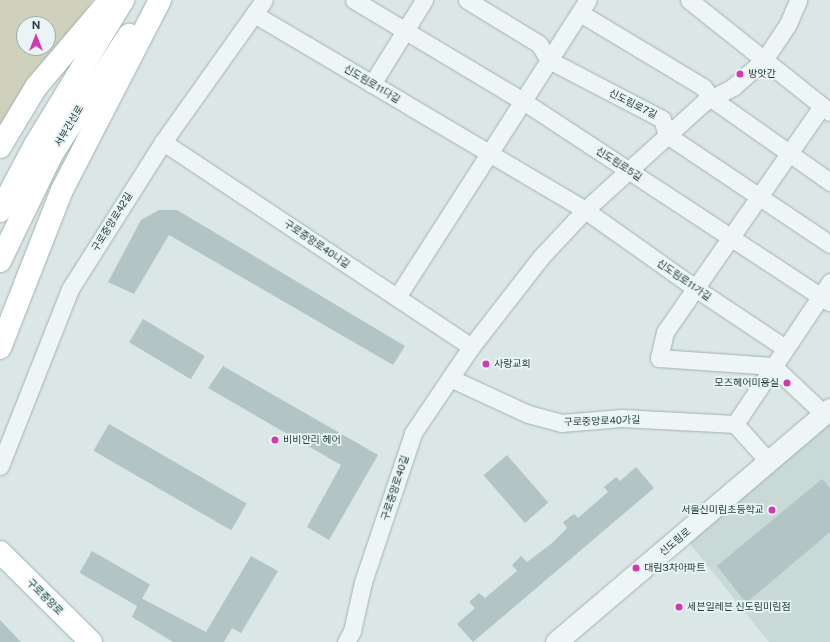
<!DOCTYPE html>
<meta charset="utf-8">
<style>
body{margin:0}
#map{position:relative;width:830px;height:642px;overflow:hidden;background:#dbe7e6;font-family:"Public Sans","Noto Sans KR",sans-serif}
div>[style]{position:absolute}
.built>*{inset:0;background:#c9d9d8}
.green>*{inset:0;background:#cfd1bc}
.building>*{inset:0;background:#b2c4c3;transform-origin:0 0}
.roads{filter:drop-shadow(0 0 1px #a0b1b0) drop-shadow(0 0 1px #a0b1b0)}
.minor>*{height:17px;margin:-8.5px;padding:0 8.5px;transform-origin:8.5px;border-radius:8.5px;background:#eef5f5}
.tertiary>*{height:21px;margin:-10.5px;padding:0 10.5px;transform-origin:10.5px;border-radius:10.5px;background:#eef5f5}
.secondary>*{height:22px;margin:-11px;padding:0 11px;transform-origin:11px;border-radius:11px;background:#fff}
.primary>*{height:22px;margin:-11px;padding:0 11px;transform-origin:11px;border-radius:11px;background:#fff}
.dots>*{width:11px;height:11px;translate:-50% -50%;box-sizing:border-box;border:2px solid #eaf4f4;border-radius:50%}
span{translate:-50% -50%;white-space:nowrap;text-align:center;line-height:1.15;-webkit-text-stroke:3.5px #eaf4f4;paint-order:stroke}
.poi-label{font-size:10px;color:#243e3d}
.left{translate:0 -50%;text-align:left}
.right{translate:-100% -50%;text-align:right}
.street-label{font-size:10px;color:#243e3d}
.north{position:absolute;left:16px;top:16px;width:40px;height:40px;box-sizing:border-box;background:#eaf4f4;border:1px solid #9babab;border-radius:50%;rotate:0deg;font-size:11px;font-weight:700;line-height:16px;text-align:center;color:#243e3d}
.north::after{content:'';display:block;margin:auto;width:14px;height:18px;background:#d636b6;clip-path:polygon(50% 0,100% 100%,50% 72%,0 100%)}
</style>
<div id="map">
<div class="built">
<div style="clip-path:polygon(830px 422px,830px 642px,769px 642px,683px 535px)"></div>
</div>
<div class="green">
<div style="clip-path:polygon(evenodd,0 0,93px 0,0 134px,0 0,24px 24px,48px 24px,48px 48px,24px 48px,24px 24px)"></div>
</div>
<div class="building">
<div style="clip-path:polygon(159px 210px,177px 210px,405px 346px,393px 365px,169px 235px,134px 294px,108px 282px,141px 220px)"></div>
<div style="left:143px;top:319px;width:72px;height:27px;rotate:31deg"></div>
<div style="clip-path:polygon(223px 366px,378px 455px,329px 540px,307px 527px,341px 465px,208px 388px)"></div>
<div style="left:109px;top:424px;width:159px;height:31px;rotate:30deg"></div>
<div style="left:507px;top:455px;width:63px;height:31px;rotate:49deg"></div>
<div style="clip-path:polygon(636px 467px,654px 488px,473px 642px,457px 624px,475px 608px,469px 602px,479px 593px,485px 598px,517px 571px,512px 565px,521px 556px,527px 562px,552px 543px,567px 528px,563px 522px,574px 514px,578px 518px,608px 492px,604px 487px,616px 477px,620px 481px)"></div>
<div style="clip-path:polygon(822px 479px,830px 488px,830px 532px,746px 603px,717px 566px)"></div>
<div style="left:92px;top:551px;width:67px;height:25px;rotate:30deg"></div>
<div style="clip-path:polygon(251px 556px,278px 571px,241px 633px,232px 628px,224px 642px,173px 642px,132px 617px,141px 598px,206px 632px)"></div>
<div style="clip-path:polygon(0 620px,21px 642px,0 642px)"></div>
</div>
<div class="roads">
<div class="minor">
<div style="left:354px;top:0;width:197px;rotate:30.9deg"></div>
<div style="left:523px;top:101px;width:367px;rotate:33.3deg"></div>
<div style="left:467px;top:0;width:84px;rotate:31.4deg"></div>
<div style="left:539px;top:44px;width:19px;rotate:58deg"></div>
<div style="left:549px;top:60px;width:127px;rotate:27.6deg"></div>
<div style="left:662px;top:119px;width:17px;rotate:73deg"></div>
<div style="left:667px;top:135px;width:196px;rotate:33.8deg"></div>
<div style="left:689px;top:0;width:180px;rotate:38.5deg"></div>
<div style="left:580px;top:13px;width:144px;rotate:31deg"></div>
<div style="left:703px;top:87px;width:14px;rotate:54deg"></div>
<div style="left:711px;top:98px;width:146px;rotate:35.2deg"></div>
<div style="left:254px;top:14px;width:385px;rotate:30.6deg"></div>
<div style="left:585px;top:210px;width:135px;rotate:35.3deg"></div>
<div style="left:695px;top:288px;width:108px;rotate:33.7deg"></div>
<div style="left:372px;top:84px;width:99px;rotate:-58.2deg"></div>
<div style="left:822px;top:106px;width:275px;rotate:124.8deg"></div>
<div style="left:665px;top:332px;width:27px;rotate:103deg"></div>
<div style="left:659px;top:358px;width:114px;rotate:4deg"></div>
<div style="left:773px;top:366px;width:70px;rotate:43.3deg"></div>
<div style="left:163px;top:142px;width:370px;rotate:33.6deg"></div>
<div style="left:397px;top:297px;width:353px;rotate:-57.3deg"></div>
<div style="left:450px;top:378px;width:86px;rotate:24.8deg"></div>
<div style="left:528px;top:414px;width:34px;rotate:15deg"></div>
<div style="left:561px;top:423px;width:61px;rotate:-4.7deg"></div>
<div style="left:622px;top:418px;width:113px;rotate:3deg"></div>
<div style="left:735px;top:424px;width:51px;rotate:48.2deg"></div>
<div style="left:735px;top:424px;width:171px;rotate:-56.2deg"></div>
<div style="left:0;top:466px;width:190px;rotate:-68.4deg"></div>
<div style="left:70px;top:289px;width:174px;rotate:-57.7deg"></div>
<div style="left:163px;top:142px;width:174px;rotate:-54.6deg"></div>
<div style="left:346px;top:642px;width:13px;rotate:-61deg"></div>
<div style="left:352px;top:631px;width:50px;rotate:-77.3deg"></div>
<div style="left:363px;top:582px;width:157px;rotate:-71.4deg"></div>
<div style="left:413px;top:433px;width:104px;rotate:-56deg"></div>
<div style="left:471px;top:347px;width:114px;rotate:-52.1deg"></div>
<div style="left:541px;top:257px;width:64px;rotate:-46.9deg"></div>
<div style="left:585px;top:210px;width:161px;rotate:-42.2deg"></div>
<div style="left:704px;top:102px;width:33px;rotate:-27deg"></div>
<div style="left:733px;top:87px;width:41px;rotate:-41.1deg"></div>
<div style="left:764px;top:60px;width:43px;rotate:-56.3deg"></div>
<div style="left:788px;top:24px;width:26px;rotate:-67deg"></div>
</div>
<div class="tertiary">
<div style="left:556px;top:642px;width:360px;rotate:-40.4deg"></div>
</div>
<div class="secondary">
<div style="left:0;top:552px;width:128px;rotate:44.7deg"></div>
</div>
<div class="primary">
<div style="left:0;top:147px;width:70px;rotate:-59deg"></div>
<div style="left:36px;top:87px;width:114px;rotate:-49.6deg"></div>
<div style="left:0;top:211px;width:75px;rotate:-62.1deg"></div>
<div style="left:35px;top:145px;width:170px;rotate:-58.7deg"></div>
<div style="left:0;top:261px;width:119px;rotate:-64.1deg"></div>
<div style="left:52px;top:154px;width:142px;rotate:-57.1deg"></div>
<div style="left:0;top:348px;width:170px;rotate:-68.6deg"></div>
<div style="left:62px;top:190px;width:214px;rotate:-62.7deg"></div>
</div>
</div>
<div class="dots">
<div style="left:740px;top:74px;background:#d636b6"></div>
<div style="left:486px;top:364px;background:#d636b6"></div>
<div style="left:787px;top:383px;background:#d636b6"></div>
<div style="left:275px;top:440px;background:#d636b6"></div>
<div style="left:772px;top:510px;background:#d636b6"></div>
<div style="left:636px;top:568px;background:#d636b6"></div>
<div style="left:679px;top:607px;background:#d636b6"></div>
</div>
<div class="poi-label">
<span class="left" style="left:748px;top:74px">방앗간</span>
<span class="left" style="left:494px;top:364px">사랑교회</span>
<span class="right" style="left:779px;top:383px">모즈헤어미용실</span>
<span class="left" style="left:283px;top:440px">비비안리 헤어</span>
<span class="right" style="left:764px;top:510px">서울신미림초등학교</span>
<span class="left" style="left:644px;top:568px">대림3차아파트</span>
<span class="left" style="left:687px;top:607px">세븐일레븐 신도림미림점</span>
</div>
<div class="street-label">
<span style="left:372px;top:84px;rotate:31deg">신도림로11다길</span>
<span style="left:633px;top:104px;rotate:27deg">신도림로7길</span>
<span style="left:69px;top:126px;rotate:-59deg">서부간선로</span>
<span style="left:619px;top:164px;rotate:33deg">신도림로5길</span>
<span style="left:112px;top:222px;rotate:-58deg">구로중앙로42길</span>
<span style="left:317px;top:244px;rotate:34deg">구로중앙로40나길</span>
<span style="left:684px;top:280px;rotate:35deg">신도림로11가길</span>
<span style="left:602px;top:421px;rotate:-2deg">구로중앙로40가길</span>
<span style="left:395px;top:488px;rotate:-72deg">구로중앙로40길</span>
<span style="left:675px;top:542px;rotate:-40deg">신도림로</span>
<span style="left:45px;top:597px;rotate:45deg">구로중앙로</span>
</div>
<div class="north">N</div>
</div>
